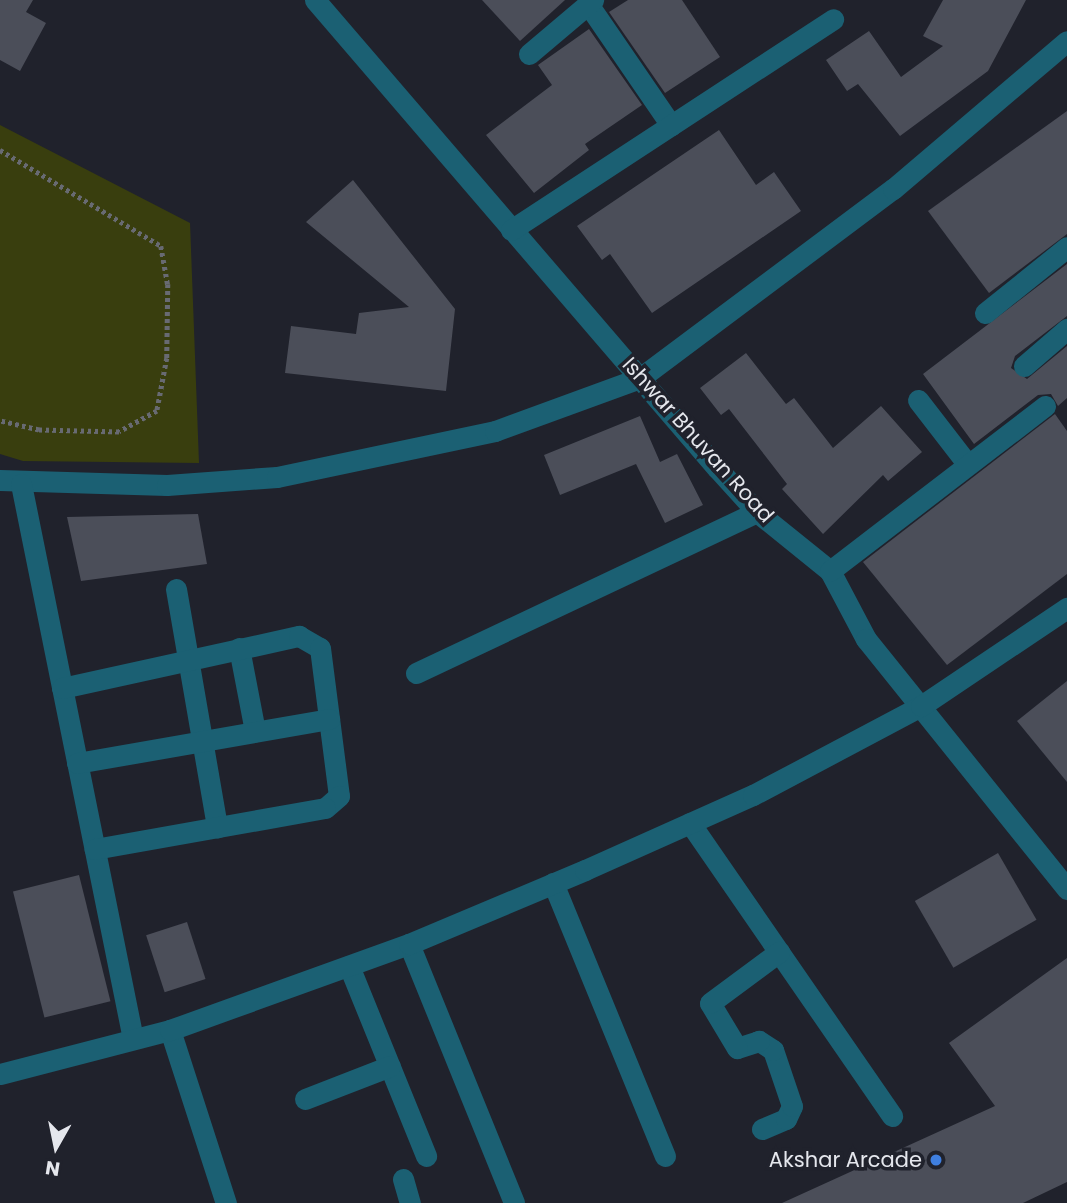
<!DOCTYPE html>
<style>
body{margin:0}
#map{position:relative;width:1067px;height:1203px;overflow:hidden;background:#20222c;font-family:Poppins,sans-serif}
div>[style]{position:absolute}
.green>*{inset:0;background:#393e0e}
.building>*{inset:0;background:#4b4e59;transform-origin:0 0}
.path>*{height:4.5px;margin-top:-2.25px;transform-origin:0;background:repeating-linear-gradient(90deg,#686a72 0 3.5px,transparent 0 7px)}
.minor>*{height:21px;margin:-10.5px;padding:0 10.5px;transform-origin:10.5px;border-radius:10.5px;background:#1b6073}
.dots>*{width:19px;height:19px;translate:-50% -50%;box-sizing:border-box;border:4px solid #20222c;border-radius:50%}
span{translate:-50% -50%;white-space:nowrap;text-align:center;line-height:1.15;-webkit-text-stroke:7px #20222c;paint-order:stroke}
.street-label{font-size:21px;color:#e5e7ed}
.poi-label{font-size:21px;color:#e5e7ed}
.right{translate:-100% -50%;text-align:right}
.north{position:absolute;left:21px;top:1112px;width:70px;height:70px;-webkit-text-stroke:5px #20222c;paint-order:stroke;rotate:189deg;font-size:19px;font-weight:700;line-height:28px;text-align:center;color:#e5e7ed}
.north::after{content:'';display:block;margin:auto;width:24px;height:32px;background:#e5e7ed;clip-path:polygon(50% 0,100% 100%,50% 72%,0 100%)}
</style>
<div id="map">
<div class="green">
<div style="clip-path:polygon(0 125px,190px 223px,199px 463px,23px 461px,0 454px)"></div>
</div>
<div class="building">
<div style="clip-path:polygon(0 0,33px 0,26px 12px,46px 23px,20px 71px,0 60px)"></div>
<div style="clip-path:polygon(482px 0,565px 0,520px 41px)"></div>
<div style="clip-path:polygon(628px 0,682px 0,720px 57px,665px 93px,609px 12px)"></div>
<div style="clip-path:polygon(943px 0,1026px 0,988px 71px,900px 136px,858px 84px,847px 91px,826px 60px,869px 31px,901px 77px,943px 46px,923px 36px)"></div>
<div style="clip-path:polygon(589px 29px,642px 105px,585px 144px,589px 150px,534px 193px,486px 135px,552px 85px,538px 65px)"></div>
<div style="clip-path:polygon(1067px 111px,1067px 234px,989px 293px,928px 211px)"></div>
<div style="clip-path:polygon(719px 130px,756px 185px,774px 172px,801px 211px,652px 313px,610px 254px,602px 260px,577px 226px)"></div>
<div style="clip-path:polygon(353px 180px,455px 309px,446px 391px,285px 373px,291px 326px,356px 334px,359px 313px,409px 307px,306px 222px)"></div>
<div style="clip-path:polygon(1067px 264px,1067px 316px,1015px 356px,1011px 368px,1027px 379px,1067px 346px,1067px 398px,1058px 406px,1051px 394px,1038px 395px,974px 444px,923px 374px)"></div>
<div style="clip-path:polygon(746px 353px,786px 404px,794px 398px,833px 448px,881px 406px,922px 452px,888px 481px,883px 475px,823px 534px,782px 489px,787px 484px,729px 409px,721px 415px,700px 388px)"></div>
<div style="clip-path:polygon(1055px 414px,1067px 431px,1067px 574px,947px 665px,863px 562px)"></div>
<div style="clip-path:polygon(640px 416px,660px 462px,677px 454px,703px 505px,665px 523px,636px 464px,560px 495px,544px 455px)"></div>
<div style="clip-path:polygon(198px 514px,207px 564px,81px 581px,67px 517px)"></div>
<div style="clip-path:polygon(1067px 681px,1067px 782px,1017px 721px)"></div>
<div style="left:998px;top:853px;width:77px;height:96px;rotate:60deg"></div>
<div style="left:79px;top:875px;width:130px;height:68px;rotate:76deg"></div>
<div style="left:187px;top:922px;width:60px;height:43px;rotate:72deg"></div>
<div style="clip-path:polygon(1067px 958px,1067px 1182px,1023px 1203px,782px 1203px,995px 1106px,949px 1043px)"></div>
</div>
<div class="path">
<div style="left:0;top:150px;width:187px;rotate:30.8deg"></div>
<div style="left:161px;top:246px;width:39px;rotate:80deg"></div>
<div style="left:168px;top:284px;width:74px;rotate:90.8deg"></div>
<div style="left:167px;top:358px;width:54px;rotate:100.7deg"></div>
<div style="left:157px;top:411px;width:43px;rotate:151.1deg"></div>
<div style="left:119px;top:432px;width:80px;rotate:-178.6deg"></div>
<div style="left:39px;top:430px;width:40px;rotate:-167deg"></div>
</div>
<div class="minor">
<div style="left:315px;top:0;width:617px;rotate:49.34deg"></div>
<div style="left:717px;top:468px;width:59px;rotate:47.7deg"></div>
<div style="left:757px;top:512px;width:94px;rotate:38.9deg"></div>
<div style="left:830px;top:571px;width:77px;rotate:62.1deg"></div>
<div style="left:866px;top:639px;width:321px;rotate:51.2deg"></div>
<div style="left:588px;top:4px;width:147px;rotate:55.6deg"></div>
<div style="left:529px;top:54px;width:84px;rotate:-40.2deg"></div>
<div style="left:511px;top:230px;width:385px;rotate:-33.2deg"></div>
<div style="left:985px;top:313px;width:105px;rotate:-38.8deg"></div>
<div style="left:1024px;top:366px;width:57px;rotate:-40.7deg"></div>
<div style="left:918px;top:400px;width:78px;rotate:52.3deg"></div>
<div style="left:0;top:480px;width:167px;rotate:1.7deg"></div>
<div style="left:167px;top:485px;width:110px;rotate:-4.2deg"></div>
<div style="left:277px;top:477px;width:223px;rotate:-11.9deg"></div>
<div style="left:495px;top:431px;width:154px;rotate:-20.1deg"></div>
<div style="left:640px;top:378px;width:316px;rotate:-36.8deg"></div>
<div style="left:893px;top:189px;width:228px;rotate:-40.4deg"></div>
<div style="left:21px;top:484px;width:566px;rotate:78.59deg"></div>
<div style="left:830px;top:571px;width:271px;rotate:-37.5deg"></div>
<div style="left:176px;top:589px;width:242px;rotate:80.2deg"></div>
<div style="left:239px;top:648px;width:85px;rotate:79.1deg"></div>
<div style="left:416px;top:673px;width:377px;rotate:-25.3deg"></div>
<div style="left:62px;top:688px;width:243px;rotate:-12.4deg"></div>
<div style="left:299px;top:636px;width:24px;rotate:30deg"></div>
<div style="left:320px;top:648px;width:149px;rotate:82.7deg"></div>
<div style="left:339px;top:796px;width:18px;rotate:139deg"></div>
<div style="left:325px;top:808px;width:234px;rotate:169.9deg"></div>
<div style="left:77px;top:763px;width:256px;rotate:-9.9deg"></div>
<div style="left:690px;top:823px;width:356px;rotate:55.4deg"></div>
<div style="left:553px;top:883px;width:295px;rotate:67.7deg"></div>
<div style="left:409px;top:944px;width:279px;rotate:67.9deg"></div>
<div style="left:349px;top:966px;width:205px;rotate:67.9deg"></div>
<div style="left:170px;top:1030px;width:182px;rotate:72.1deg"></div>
<div style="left:0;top:1074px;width:176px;rotate:-14.5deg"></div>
<div style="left:170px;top:1030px;width:254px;rotate:-19.8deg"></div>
<div style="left:409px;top:944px;width:191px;rotate:-22.8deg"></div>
<div style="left:585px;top:870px;width:184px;rotate:-24.1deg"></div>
<div style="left:753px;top:795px;width:190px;rotate:-27.9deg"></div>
<div style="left:921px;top:706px;width:176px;rotate:-33.9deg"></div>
<div style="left:305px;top:1099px;width:91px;rotate:-21.2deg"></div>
<div style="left:762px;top:1129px;width:26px;rotate:-23deg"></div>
<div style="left:786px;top:1119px;width:14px;rotate:-65deg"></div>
<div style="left:792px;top:1106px;width:59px;rotate:-108.7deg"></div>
<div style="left:773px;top:1050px;width:17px;rotate:-147deg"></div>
<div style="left:759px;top:1041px;width:23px;rotate:162deg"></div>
<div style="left:737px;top:1048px;width:52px;rotate:-121deg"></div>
<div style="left:710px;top:1003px;width:86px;rotate:-36.5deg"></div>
<div style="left:403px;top:1179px;width:25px;rotate:74deg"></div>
</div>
<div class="dots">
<div style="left:936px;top:1160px;background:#3f7fe0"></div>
</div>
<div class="street-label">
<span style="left:698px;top:440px;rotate:48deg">Ishwar Bhuvan Road</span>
</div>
<div class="poi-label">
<span class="right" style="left:922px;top:1160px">Akshar Arcade</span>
</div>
<div class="north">N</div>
</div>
